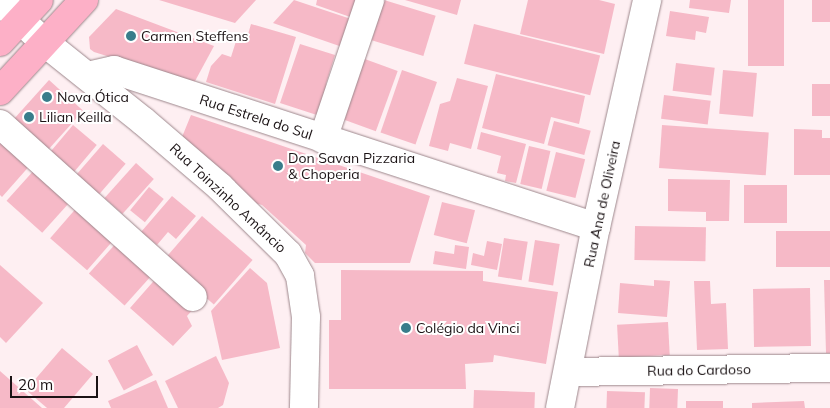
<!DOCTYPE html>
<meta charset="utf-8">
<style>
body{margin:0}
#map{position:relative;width:830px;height:408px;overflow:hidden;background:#feeff2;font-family:Mulish,sans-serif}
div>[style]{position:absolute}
.building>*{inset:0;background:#f6b9c7;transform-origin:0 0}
.roads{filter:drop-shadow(0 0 1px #9d878c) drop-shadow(0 0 1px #9d878c)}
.minor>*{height:28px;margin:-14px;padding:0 14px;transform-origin:14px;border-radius:14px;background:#fff}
.major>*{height:28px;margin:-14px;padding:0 14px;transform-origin:14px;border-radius:14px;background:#fdb0c7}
.dots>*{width:14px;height:14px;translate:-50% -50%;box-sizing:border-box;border:2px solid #fff;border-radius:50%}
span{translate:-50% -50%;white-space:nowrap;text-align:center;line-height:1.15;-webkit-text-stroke:4px #fff;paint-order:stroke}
.poi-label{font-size:14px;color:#1b1315}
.left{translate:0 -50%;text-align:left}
.street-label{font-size:14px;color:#1b1315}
.scale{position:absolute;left:10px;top:376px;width:88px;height:22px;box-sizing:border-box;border:2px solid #1b1315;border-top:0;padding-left:6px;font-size:15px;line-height:18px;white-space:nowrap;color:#1b1315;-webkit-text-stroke:4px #fff;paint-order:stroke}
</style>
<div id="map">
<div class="building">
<div style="clip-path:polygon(159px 0,256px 0,235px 23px)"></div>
<div style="clip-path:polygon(294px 0,357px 21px,348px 49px,273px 23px)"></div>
<div style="clip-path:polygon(317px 0,359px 0,353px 18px,316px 5px)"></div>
<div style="left:384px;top:0;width:54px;height:42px;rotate:17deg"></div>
<div style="clip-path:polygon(405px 0,461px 0,457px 15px)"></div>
<div style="clip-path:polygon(528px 0,599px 0,615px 4px,604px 54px,520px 34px)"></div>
<div style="clip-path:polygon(690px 0,731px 0,729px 13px,689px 8px)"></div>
<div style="left:748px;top:0;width:36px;height:66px"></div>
<div style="left:812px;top:0;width:18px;height:22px"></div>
<div style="clip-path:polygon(116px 9px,214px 46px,194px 83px,94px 52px,90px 49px,89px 37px)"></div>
<div style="clip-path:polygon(670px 11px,709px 17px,706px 33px,696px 31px,695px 40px,666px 36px)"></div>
<div style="clip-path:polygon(251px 24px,296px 37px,275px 104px,206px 82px,211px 66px,222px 54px,231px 57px,238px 35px,247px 38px)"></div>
<div style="left:474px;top:24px;width:130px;height:41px;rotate:14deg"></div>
<div style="clip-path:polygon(300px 44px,335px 55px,326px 84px,333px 87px,323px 117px,280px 103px)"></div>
<div style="left:362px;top:58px;width:38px;height:64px;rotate:20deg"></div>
<div style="left:676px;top:63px;width:39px;height:28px;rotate:7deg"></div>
<div style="left:402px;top:70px;width:37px;height:66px;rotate:19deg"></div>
<div style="left:723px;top:70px;width:34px;height:44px;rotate:5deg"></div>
<div style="clip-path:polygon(496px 74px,585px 96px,579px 124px,551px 117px,544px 144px,482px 128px)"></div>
<div style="clip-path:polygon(457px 78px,488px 86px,471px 149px,450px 143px,448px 151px,429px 146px,440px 104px,450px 101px)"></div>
<div style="left:49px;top:80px;width:46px;height:52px;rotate:42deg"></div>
<div style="left:812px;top:84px;width:18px;height:32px"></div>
<div style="left:664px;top:95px;width:47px;height:24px;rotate:7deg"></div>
<div style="clip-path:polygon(191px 115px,430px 196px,410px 263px,315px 263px,305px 253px,306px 245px,262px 205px,251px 202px,182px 137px)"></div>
<div style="left:554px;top:121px;width:38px;height:25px;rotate:15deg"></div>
<div style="left:73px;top:125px;width:31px;height:37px;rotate:40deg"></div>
<div style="left:662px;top:125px;width:107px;height:43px;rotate:4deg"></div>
<div style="clip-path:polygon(794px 129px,822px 130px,822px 138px,830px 138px,830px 175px,794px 175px)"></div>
<div style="clip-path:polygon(481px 132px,526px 144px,516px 183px,505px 181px,506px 175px,497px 173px,501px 156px,477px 149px)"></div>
<div style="clip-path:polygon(0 134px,32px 163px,2px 197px,0 195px)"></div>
<div style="left:103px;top:144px;width:30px;height:43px;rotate:41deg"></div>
<div style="left:529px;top:146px;width:22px;height:39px;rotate:13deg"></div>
<div style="left:556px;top:152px;width:30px;height:40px;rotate:14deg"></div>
<div style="left:136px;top:163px;width:24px;height:47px;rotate:42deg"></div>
<div style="left:36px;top:168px;width:48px;height:44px;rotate:42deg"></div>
<div style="clip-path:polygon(668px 179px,730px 180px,729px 221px,706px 221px,706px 212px,668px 211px)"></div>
<div style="left:744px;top:185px;width:43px;height:38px"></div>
<div style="left:149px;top:187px;width:19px;height:30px;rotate:39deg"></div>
<div style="clip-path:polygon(172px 196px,196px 216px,176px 239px,168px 232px,157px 245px,141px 232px)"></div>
<div style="left:442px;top:202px;width:34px;height:34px;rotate:14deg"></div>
<div style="left:79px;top:205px;width:49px;height:44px;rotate:41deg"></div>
<div style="left:202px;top:216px;width:67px;height:59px;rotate:41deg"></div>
<div style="left:635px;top:226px;width:71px;height:34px;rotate:1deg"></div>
<div style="left:776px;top:231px;width:54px;height:36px"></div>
<div style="left:504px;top:238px;width:24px;height:39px;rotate:9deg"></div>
<div style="left:119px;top:240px;width:48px;height:45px;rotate:42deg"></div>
<div style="left:535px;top:240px;width:25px;height:42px;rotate:9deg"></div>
<div style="clip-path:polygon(487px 241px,502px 244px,497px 270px,471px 265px,473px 253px,484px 256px)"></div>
<div style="clip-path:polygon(455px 245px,469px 247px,466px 269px,433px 264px,435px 251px,454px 254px)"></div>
<div style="clip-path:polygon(0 265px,43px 303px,6px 343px,0 337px)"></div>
<div style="clip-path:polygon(250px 268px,267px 283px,280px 348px,222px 360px,211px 311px)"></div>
<div style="clip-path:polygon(341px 270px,483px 271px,483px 281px,558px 292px,546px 364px,494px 355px,493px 362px,465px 364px,466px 389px,329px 389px,329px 320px,341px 320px)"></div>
<div style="clip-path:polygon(159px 275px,195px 307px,187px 316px,192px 326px,173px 346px,130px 308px)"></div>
<div style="clip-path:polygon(654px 280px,670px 281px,667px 317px,618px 313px,620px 283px,654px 286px)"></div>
<div style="clip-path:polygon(824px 280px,830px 280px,830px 353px,826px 353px)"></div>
<div style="clip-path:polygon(694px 281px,710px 281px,711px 304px,726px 303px,728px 349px,697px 350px)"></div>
<div style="left:810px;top:288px;width:58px;height:57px;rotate:89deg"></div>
<div style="left:668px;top:322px;width:33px;height:51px;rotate:87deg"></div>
<div style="left:137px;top:345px;width:34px;height:33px;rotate:62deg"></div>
<div style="clip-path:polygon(62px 348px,93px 374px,64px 408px,47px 408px,26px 390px)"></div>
<div style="clip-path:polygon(216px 356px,229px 383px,223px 405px,218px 408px,178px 408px,165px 381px)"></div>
<div style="clip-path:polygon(0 371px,42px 408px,0 408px)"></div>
<div style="clip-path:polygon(156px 380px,168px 408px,111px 408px,108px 401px)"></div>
<div style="left:650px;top:388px;width:28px;height:20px;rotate:2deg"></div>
<div style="left:474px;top:390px;width:61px;height:18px;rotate:2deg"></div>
<div style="left:607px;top:391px;width:38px;height:17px;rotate:2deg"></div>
<div style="left:686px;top:401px;width:37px;height:7px"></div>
<div style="clip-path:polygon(804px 401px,805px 408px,752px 408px,752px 403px)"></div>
</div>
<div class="roads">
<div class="minor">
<div style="left:0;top:1px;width:60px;rotate:43deg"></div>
<div style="left:44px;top:42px;width:127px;rotate:38.6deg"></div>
<div style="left:143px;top:121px;width:101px;rotate:40.6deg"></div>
<div style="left:220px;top:187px;width:95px;rotate:44.6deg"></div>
<div style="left:288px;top:254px;width:25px;rotate:61deg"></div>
<div style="left:300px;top:276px;width:41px;rotate:81.7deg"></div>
<div style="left:306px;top:317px;width:91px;rotate:91.3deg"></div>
<div style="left:88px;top:76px;width:27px;rotate:-13deg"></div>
<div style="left:114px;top:70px;width:507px;rotate:18.04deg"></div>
<div style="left:0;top:124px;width:259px;rotate:41.9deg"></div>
<div style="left:323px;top:139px;width:147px;rotate:-71.3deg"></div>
<div style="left:568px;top:372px;width:262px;rotate:-0.9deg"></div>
<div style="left:560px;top:408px;width:185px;rotate:-78.8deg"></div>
<div style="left:596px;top:227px;width:233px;rotate:-77.3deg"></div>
</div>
<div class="major">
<div style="left:0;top:42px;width:57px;rotate:-47.1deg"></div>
<div style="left:0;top:91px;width:124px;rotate:-47.3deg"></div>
</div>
</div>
<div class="dots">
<div style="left:131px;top:36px;background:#397d8b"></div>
<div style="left:47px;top:97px;background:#397d8b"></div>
<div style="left:29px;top:117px;background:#397d8b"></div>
<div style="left:278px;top:166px;background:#397d8b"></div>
<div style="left:406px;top:328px;background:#397d8b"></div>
</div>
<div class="poi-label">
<span class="left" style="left:141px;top:36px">Carmen Steffens</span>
<span class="left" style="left:57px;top:97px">Nova Ótica</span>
<span class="left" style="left:39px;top:117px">Lilian Keilla</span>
<span class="left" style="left:288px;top:166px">Don Savan Pizzaria<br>&amp; Choperia</span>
<span class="left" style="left:416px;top:328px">Colégio da Vinci</span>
</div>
<div class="street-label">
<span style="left:256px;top:117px;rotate:18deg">Rua Estrela do Sul</span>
<span style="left:228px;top:198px;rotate:43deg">Rua Toinzinho Amâncio</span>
<span style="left:602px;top:204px;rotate:-78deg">Rua Ana de Oliveira</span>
<span style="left:699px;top:370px;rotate:-1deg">Rua do Cardoso</span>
</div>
<div class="scale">20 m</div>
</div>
